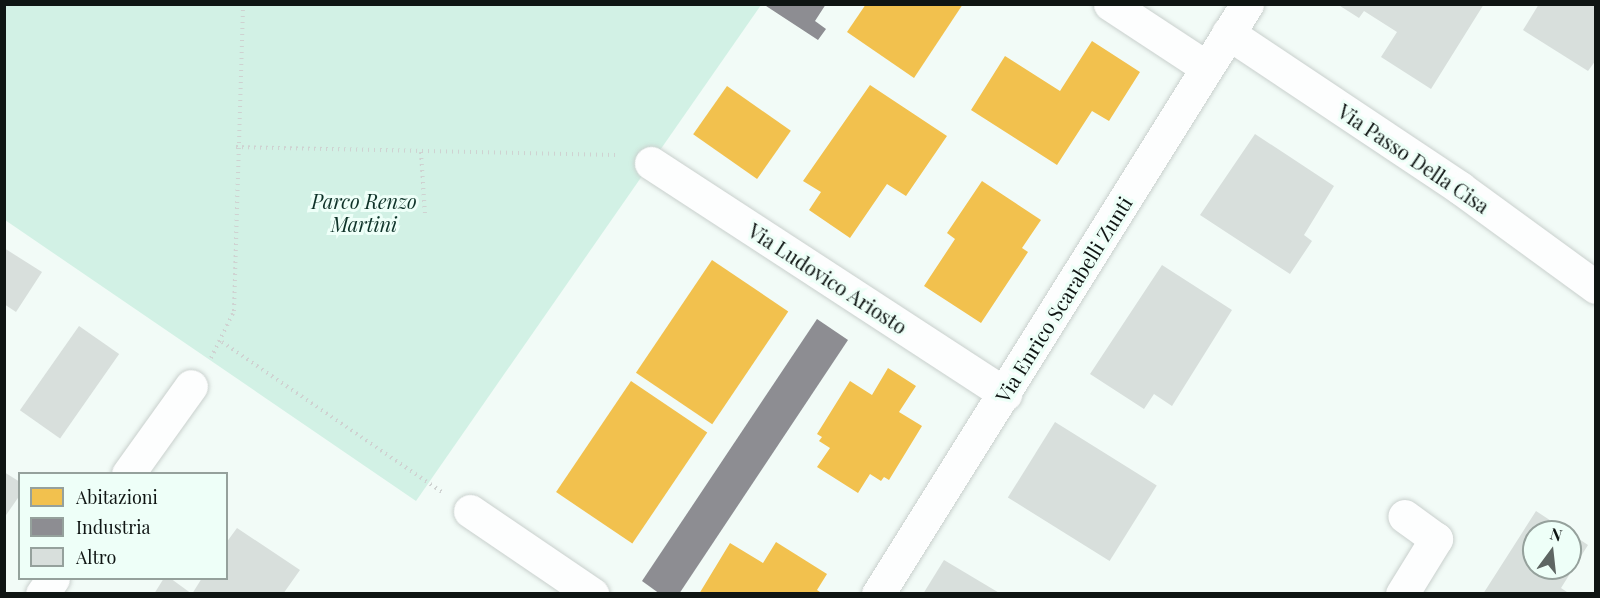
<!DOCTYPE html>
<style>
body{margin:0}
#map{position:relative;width:1600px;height:598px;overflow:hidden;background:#f2fbf7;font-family:"Playfair Display",serif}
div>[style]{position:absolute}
.green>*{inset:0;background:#d2f1e5}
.homes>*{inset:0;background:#f2c14e;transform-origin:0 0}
.industry>*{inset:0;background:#8d8d92}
.building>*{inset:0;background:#d8dfdc;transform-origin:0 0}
.path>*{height:4px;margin-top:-2px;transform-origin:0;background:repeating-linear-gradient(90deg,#cfd2d1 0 1.5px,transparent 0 6px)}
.roads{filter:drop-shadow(0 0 2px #c9d0cd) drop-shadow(0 0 2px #c9d0cd)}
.minor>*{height:33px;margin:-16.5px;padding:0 16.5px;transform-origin:16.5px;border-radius:16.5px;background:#fdfefe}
span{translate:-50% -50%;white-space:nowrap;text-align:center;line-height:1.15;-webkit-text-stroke:6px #eefff8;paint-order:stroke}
.street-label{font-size:20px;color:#0f1513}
.park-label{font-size:20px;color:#0e3228;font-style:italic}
.frame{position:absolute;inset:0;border:6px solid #0f1513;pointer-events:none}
.legend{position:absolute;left:18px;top:472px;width:210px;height:108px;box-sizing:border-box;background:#eefff8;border:2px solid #95a19c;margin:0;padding:8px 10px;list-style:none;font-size:18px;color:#0f1513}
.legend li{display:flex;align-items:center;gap:12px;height:30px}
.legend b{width:30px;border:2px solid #95a19c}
.north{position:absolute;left:1522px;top:520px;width:60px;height:60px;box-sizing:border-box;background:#eefff8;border:2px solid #95a19c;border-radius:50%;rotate:15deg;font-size:16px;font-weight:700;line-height:24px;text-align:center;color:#0f1513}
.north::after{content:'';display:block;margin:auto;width:21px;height:27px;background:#5e6663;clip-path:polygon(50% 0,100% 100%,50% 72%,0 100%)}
</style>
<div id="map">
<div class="green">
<div style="clip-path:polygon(4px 5px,761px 5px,416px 501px,5px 220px)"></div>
</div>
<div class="homes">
<div style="clip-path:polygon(866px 4px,963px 4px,914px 78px,847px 32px)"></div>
<div style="clip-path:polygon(1092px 41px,1140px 72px,1109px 121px,1092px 111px,1057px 165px,971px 110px,1005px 56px,1060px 91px)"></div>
<div style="clip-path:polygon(870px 85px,947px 136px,906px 196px,887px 184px,850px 238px,809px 210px,821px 192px,803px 181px)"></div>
<div style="left:727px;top:86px;width:78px;height:59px;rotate:35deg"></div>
<div style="clip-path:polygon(982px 181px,1041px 220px,1022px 248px,1028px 252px,981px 323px,924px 286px,955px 239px,947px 233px)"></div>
<div style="left:712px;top:260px;width:92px;height:136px;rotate:34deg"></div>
<div style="clip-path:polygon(888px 368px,916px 386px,899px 412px,922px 426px,889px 480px,884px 477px,881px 481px,870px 474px,858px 493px,817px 467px,830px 448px,819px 441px,822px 437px,817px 434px,850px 381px,872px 395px)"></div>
<div style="left:631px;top:381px;width:92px;height:134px;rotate:34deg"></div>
<div style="clip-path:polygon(776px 542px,827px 574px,817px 590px,823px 594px,699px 594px,730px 543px,763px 563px)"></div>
</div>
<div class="industry">
<div style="clip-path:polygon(763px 4px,826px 4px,815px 21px,826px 29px,818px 40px)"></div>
<div style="clip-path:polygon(817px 319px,848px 340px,679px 594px,660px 594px,642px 581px)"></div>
</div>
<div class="building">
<div style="clip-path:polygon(1337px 4px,1484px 4px,1431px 89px,1381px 57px,1397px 32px,1364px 11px,1359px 18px)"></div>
<div style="clip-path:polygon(1539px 4px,1596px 4px,1596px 60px,1588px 71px,1523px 30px)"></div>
<div style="clip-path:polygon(1255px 134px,1334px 186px,1304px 235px,1312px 241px,1290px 274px,1200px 215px)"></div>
<div style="clip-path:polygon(4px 248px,42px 272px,16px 312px,4px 304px)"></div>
<div style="clip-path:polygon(1162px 265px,1232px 310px,1172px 406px,1154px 394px,1144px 409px,1090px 374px)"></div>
<div style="left:79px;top:326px;width:49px;height:103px;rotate:35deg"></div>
<div style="left:1055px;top:422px;width:120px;height:89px;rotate:32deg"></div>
<div style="clip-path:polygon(4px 472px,20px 482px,20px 495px,4px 518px)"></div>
<div style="clip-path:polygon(1536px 511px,1568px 532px,1534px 532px,1534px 568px,1570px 568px,1570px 533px,1588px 545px,1561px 588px,1570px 594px,1483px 594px)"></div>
<div style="clip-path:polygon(237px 528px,300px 570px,283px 594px,192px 594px,202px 578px,226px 578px,226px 543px)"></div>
<div style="clip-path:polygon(944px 560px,1001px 594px,923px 594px)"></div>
<div style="clip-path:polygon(164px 578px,170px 578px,192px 594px,154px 594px)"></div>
</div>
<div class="path">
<div style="left:236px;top:147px;width:380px;rotate:1.2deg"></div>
<div style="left:421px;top:152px;width:62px;rotate:86.3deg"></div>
<div style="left:222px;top:342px;width:266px;rotate:34.3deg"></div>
<div style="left:211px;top:358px;width:52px;rotate:-63.9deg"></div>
<div style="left:234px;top:311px;width:307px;rotate:-88.3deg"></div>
</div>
<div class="roads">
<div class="minor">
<div style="left:1110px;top:4px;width:115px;rotate:33.3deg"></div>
<div style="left:1228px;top:33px;width:279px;rotate:33.7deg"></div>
<div style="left:1460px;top:188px;width:168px;rotate:36.1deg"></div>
<div style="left:651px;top:163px;width:423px;rotate:33.1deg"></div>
<div style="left:128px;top:474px;width:108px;rotate:-54.4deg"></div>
<div style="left:470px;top:511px;width:148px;rotate:34.2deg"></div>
<div style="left:42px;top:594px;width:19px;rotate:-55deg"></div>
<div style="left:878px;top:594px;width:696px;rotate:-57.98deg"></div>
<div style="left:1402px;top:594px;width:65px;rotate:-58.3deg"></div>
<div style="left:1436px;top:539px;width:39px;rotate:-144deg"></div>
</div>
</div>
<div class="street-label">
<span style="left:1414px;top:158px;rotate:34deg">Via Passo Della Cisa</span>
<span style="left:828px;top:278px;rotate:33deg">Via Ludovico Ariosto</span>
<span style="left:1063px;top:299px;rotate:-58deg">Via Enrico Scarabelli Zunti</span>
</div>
<div class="park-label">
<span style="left:364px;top:212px">Parco Renzo<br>Martini</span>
</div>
<div class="frame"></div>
<ul class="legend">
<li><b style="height:16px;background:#f2c14e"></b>Abitazioni</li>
<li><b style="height:16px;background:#8d8d92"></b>Industria</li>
<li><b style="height:16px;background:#d8dfdc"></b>Altro</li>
</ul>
<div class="north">N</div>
</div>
